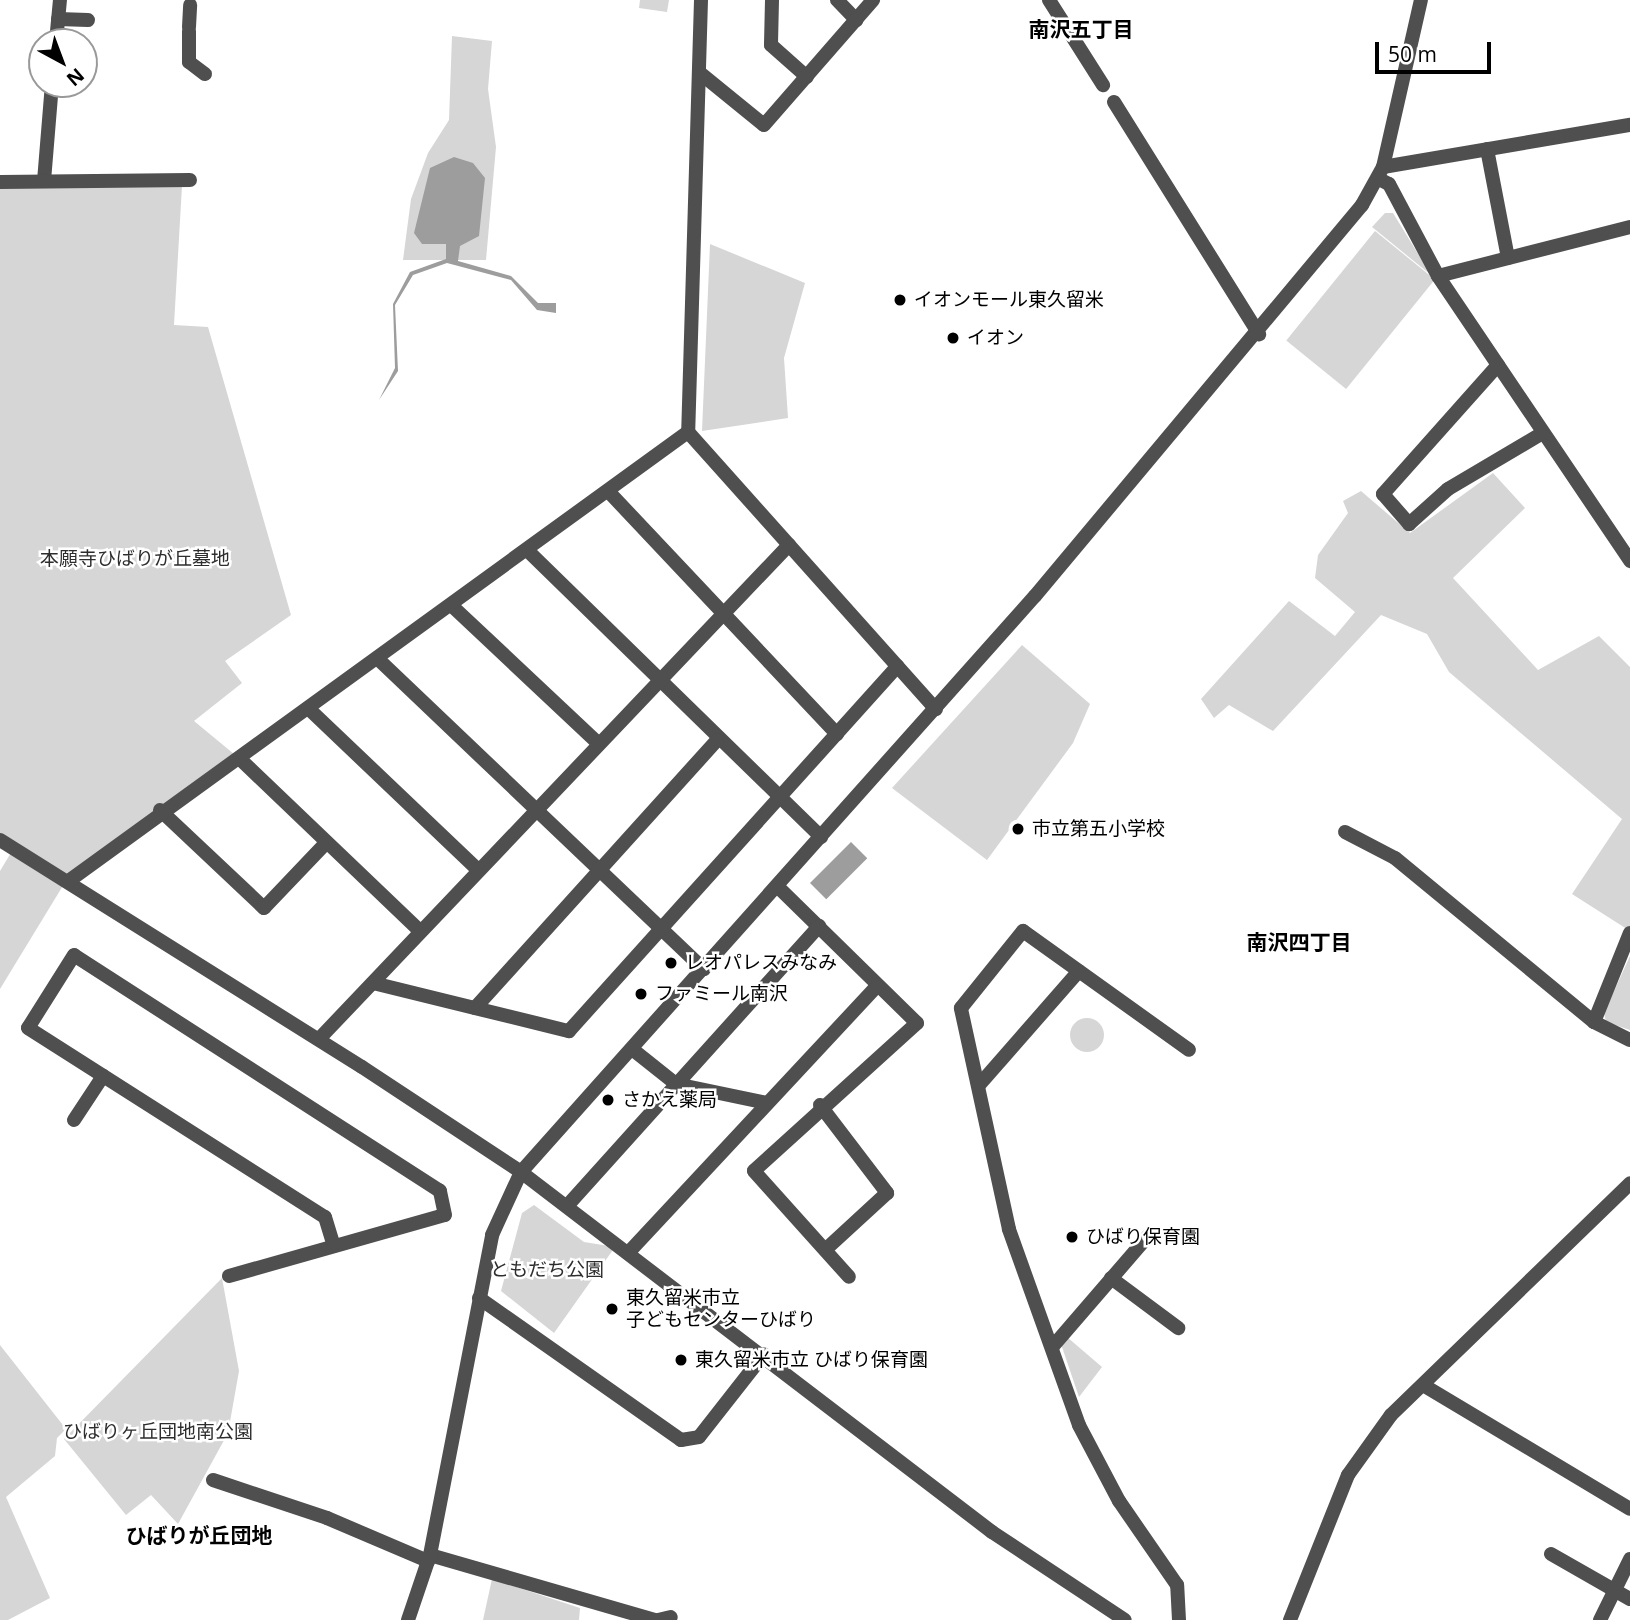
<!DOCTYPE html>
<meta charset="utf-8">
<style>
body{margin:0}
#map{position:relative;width:1630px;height:1620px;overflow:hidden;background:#fff;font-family:"Open Sans","Noto Sans JP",sans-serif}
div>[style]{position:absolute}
.green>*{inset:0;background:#d6d6d6;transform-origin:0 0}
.round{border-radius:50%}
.water>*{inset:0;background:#9d9d9d;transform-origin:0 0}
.minor>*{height:14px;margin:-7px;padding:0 7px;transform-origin:7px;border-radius:7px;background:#4f4f4f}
.tertiary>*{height:14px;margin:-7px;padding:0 7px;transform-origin:7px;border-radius:7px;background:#4f4f4f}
.dots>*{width:19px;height:19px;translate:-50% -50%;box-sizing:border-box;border:4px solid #fff;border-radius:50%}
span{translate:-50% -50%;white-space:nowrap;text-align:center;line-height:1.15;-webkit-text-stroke:5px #fff;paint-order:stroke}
.poi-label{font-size:19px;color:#000}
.left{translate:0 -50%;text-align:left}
.park-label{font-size:19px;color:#2d2d2d}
.neighbourhood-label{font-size:21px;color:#000;font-weight:700}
.north{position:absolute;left:28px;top:28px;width:70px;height:70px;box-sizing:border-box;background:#fff;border:2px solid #999;border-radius:50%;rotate:139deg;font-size:19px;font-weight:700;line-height:28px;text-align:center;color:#000}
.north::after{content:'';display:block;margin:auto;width:24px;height:32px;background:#000;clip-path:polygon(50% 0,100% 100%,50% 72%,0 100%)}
.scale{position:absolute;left:1375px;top:42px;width:116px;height:32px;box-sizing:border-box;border:4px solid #000;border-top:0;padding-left:9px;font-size:21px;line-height:24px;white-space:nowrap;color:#000;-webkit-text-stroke:5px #fff;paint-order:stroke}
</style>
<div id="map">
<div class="green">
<div style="clip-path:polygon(640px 0,669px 0,667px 12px,639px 8px)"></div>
<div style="clip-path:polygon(452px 36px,492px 41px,488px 89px,496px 147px,486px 260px,403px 260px,411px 199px,428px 153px,449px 120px)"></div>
<div style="clip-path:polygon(182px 186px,174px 325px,208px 327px,291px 615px,225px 661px,242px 683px,194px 721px,240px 759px,70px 880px,0 833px,0 187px)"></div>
<div style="clip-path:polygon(1385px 213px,1393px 213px,1431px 275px,1372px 227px)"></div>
<div style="left:1375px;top:231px;width:77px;height:141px;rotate:39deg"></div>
<div style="clip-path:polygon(710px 244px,805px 283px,784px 358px,788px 418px,702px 431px)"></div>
<div style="clip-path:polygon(1493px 473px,1525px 508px,1453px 578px,1538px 670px,1599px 636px,1630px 667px,1630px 931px,1572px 894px,1622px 819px,1449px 672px,1427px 634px,1381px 615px,1273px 731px,1229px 705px,1214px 718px,1201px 699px,1289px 601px,1335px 636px,1355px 612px,1315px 578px,1318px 555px,1348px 513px,1343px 501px,1361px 491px,1410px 533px)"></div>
<div style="clip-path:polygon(1022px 645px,1090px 704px,1073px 743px,987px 860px,892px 788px)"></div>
<div style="clip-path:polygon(12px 851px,64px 884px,0 989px,0 871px)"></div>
<div style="clip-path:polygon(1630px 956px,1630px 1030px,1606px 1022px,1604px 1013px)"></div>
<div class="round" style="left:1070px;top:1018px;width:34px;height:34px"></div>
<div style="clip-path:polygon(534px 1205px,584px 1242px,615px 1247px,554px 1333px,501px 1291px,522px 1213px)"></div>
<div style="clip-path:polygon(222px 1278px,239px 1371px,228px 1433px,178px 1524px,151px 1495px,126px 1515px,64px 1439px)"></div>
<div style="clip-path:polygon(1067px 1337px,1102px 1367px,1079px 1397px,1061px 1344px)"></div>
<div style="clip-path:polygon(0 1345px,66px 1429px,57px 1438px,55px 1456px,6px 1497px,50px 1598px,8px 1620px,0 1620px)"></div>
<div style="clip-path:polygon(492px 1579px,580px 1608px,579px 1620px,483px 1620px)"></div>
</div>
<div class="water">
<div style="clip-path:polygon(454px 157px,473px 163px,485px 178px,479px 236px,460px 246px,458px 261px,511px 276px,538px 303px,556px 303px,556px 313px,537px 310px,511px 280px,447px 263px,413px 275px,395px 305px,398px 371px,379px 400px,395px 368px,393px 304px,410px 272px,446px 259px,446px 244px,422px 244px,414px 233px,430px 168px)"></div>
<div style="left:851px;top:842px;width:23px;height:58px;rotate:45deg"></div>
</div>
<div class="minor">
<div style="left:701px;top:0;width:432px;rotate:91.7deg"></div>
<div style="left:688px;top:432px;width:372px;rotate:48.2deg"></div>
<div style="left:772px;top:0;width:45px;rotate:91.3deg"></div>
<div style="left:771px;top:45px;width:48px;rotate:41.6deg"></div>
<div style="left:837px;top:0;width:28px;rotate:46deg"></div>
<div style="left:58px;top:19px;width:30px;rotate:2deg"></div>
<div style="left:189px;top:27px;width:22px;rotate:-87deg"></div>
<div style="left:189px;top:31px;width:31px;rotate:90deg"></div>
<div style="left:189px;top:62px;width:20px;rotate:37deg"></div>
<div style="left:56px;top:42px;width:42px;rotate:-84.6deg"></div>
<div style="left:700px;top:73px;width:82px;rotate:39.1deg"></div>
<div style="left:764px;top:125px;width:166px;rotate:-48.9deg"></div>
<div style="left:1487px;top:149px;width:111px;rotate:79.1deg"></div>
<div style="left:1383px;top:167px;width:251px;rotate:-9.7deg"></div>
<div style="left:1379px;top:179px;width:11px;rotate:27deg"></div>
<div style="left:1389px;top:184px;width:104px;rotate:62deg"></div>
<div style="left:1438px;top:276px;width:344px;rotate:56deg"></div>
<div style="left:44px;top:181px;width:97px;rotate:-85.3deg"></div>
<div style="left:0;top:182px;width:190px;rotate:-0.6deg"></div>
<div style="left:1438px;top:276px;width:198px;rotate:-14.3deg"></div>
<div style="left:1498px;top:365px;width:173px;rotate:131.7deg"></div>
<div style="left:1383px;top:494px;width:40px;rotate:49deg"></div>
<div style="left:1409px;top:524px;width:52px;rotate:-41.9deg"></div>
<div style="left:1448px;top:489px;width:108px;rotate:-30.6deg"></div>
<div style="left:608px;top:491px;width:334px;rotate:46.7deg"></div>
<div style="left:527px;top:550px;width:411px;rotate:44.3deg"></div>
<div style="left:451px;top:605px;width:202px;rotate:43.2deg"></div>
<div style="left:378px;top:659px;width:450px;rotate:43.6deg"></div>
<div style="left:309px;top:709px;width:233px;rotate:43.6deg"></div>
<div style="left:240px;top:759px;width:248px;rotate:43.7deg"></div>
<div style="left:160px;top:810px;width:143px;rotate:43.3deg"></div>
<div style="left:264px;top:908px;width:90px;rotate:-46.4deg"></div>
<div style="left:1345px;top:832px;width:56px;rotate:27.5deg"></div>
<div style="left:1395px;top:858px;width:258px;rotate:39.5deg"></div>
<div style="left:1594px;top:1022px;width:40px;rotate:26.6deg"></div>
<div style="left:0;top:840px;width:427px;rotate:32.1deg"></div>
<div style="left:70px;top:880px;width:763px;rotate:-35.94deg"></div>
<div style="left:777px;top:886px;width:196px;rotate:44.4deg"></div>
<div style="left:917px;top:1023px;width:220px;rotate:137.8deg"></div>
<div style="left:754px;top:1171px;width:142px;rotate:48.1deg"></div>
<div style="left:373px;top:983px;width:202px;rotate:13.8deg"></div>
<div style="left:569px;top:1031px;width:491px;rotate:-48deg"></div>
<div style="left:475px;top:1008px;width:361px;rotate:-47.9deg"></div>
<div style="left:1594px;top:1022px;width:96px;rotate:-68deg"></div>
<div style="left:319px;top:1039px;width:682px;rotate:-46.43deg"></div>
<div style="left:632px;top:1049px;width:56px;rotate:38.5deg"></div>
<div style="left:676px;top:1084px;width:93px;rotate:11.8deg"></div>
<div style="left:980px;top:1084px;width:150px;rotate:-48.8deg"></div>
<div style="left:820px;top:1105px;width:111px;rotate:52.7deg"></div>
<div style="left:887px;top:1193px;width:84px;rotate:137.4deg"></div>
<div style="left:74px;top:1120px;width:53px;rotate:-56.6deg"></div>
<div style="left:567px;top:1206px;width:377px;rotate:-48deg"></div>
<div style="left:629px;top:1252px;width:364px;rotate:-47deg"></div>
<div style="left:229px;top:1276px;width:224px;rotate:-15.8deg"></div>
<div style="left:445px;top:1215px;width:25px;rotate:-102deg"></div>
<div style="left:440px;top:1191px;width:435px;rotate:-147.2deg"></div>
<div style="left:74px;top:955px;width:86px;rotate:122.2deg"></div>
<div style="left:28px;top:1028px;width:352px;rotate:32.5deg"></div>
<div style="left:325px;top:1217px;width:30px;rotate:73deg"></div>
<div style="left:1111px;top:1278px;width:84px;rotate:36.7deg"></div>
<div style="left:479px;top:1298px;width:247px;rotate:35.1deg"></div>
<div style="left:681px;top:1440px;width:18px;rotate:-9deg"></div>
<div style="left:699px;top:1437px;width:105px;rotate:-51.9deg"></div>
<div style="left:1054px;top:1345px;width:145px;rotate:-49.2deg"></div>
<div style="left:1423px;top:1385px;width:241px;rotate:30.9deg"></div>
<div style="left:213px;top:1480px;width:120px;rotate:18.4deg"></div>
<div style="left:327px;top:1518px;width:110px;rotate:23.1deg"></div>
<div style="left:1551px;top:1554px;width:91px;rotate:29.7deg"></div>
<div style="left:430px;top:1555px;width:234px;rotate:16.1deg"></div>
<div style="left:658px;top:1620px;width:13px;rotate:-13deg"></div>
<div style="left:1179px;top:1620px;width:35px;rotate:-93deg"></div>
<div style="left:1177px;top:1585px;width:102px;rotate:-124.6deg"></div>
<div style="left:1119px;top:1501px;width:86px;rotate:-117.8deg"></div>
<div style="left:1079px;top:1425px;width:208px;rotate:-109.7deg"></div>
<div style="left:1009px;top:1229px;width:226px;rotate:-102.3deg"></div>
<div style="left:961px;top:1008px;width:99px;rotate:-51.2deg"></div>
<div style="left:1023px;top:931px;width:204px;rotate:35.6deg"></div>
<div style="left:1290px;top:1620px;width:156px;rotate:-68.2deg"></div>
<div style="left:1348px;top:1475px;width:74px;rotate:-54.4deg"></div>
<div style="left:1391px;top:1415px;width:333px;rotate:-44.1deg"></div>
<div style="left:1600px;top:1620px;width:68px;rotate:-63.8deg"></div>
</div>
<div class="tertiary">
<div style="left:1049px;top:0;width:101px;rotate:57.6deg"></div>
<div style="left:1114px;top:102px;width:274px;rotate:58deg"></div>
<div style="left:362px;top:1067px;width:191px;rotate:33.4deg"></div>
<div style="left:521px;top:1172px;width:593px;rotate:37.39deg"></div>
<div style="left:992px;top:1532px;width:159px;rotate:33.5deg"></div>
<div style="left:408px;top:1620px;width:69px;rotate:-71.3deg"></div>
<div style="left:430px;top:1555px;width:326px;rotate:-79deg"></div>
<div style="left:492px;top:1235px;width:69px;rotate:-65.3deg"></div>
<div style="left:521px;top:1172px;width:772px;rotate:-48.26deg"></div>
<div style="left:1035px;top:596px;width:510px;rotate:-50.09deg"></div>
<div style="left:1362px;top:205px;width:43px;rotate:-61.1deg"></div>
<div style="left:1383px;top:167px;width:171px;rotate:-77.2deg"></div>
</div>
<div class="dots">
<div style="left:900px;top:300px;background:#000"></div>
<div style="left:953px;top:338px;background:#000"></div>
<div style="left:1018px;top:829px;background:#000"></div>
<div style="left:671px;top:963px;background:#000"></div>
<div style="left:641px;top:994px;background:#000"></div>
<div style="left:608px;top:1100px;background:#000"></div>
<div style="left:1072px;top:1237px;background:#000"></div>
<div style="left:612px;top:1309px;background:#000"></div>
<div style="left:681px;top:1360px;background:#000"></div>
</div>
<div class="poi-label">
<span class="left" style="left:914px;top:300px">イオンモール東久留米</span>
<span class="left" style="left:967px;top:338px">イオン</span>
<span class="left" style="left:1032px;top:829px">市立第五小学校</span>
<span class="left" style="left:685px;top:963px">レオパレスみなみ</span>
<span class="left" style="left:655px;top:994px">ファミール南沢</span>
<span class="left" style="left:622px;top:1100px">さかえ薬局</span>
<span class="left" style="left:1086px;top:1237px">ひばり保育園</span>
<span class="left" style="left:626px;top:1309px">東久留米市立<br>子どもセンターひばり</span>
<span class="left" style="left:695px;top:1360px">東久留米市立 ひばり保育園</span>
</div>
<div class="park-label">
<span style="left:135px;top:559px">本願寺ひばりが丘墓地</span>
<span style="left:547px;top:1270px">ともだち公園</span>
<span style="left:158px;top:1432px">ひばりヶ丘団地南公園</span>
</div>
<div class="neighbourhood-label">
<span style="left:1081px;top:29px">南沢五丁目</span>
<span style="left:1299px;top:942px">南沢四丁目</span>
<span style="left:199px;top:1535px">ひばりが丘団地</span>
</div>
<div class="north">N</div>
<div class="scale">50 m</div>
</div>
